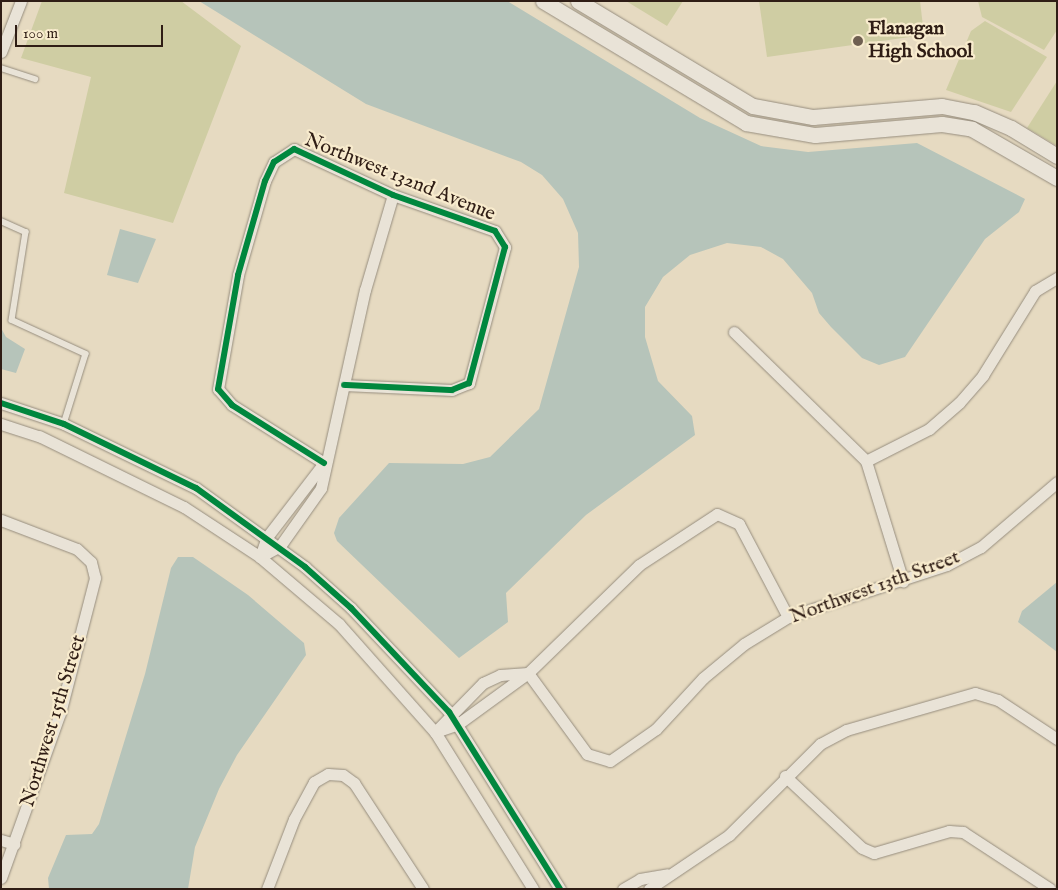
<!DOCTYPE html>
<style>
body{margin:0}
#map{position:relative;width:1058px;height:890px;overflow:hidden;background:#e6dac1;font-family:"IM FELL English",serif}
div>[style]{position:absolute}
.green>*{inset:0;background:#cfcda3}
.water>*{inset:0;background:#b6c4ba}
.roads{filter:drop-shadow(0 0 1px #968d7e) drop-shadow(0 0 1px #968d7e)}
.lane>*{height:5.5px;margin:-2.75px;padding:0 2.75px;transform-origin:2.75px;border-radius:2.75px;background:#e9e3d7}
.street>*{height:11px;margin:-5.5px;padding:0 5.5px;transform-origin:5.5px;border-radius:5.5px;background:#e9e3d7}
.secondary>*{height:15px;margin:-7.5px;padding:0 7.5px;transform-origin:7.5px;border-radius:7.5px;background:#e9e3d7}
.cycleway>*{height:6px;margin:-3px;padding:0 3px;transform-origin:3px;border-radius:3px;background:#00873e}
.dots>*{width:14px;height:14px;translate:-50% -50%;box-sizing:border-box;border:2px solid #f8ebcd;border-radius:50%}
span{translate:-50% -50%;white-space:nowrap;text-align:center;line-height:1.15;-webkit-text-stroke:4.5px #f8ebcd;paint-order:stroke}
.poi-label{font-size:20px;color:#2f1d15;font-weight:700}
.left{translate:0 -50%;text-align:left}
.street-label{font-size:20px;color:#2f1d15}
.frame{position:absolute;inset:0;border:2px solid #2f1d15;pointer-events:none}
.scale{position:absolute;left:15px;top:25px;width:148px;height:22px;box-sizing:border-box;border:2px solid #2f1d15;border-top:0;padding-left:6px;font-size:15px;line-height:18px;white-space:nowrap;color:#2f1d15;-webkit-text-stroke:4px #f8ebcd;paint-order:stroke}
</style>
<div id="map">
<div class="green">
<div style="clip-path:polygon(42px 1px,181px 1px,241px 46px,173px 223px,64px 193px,91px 77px,21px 58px)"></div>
<div style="clip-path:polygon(626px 1px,683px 1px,667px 26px)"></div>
<div style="clip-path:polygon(759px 1px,920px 1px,924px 35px,767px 57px)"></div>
<div style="clip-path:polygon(978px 1px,1057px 1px,1057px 30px,1044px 50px,982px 17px)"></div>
<div style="clip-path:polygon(985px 21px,1047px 57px,1011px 112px,946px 90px,971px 31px)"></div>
<div style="clip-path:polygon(1057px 81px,1057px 146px,1027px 128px)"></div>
</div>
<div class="water">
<div style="clip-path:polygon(199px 1px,507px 1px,700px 118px,761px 146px,808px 152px,917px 143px,1025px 199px,1019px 212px,985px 239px,905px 357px,879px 365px,862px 358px,831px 327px,819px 313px,812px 293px,783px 259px,761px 247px,727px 243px,690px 255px,663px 277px,645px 307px,645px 337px,658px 381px,692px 416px,695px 435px,586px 515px,506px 593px,508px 622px,459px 658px,337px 541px,334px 533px,339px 518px,389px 463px,463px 464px,490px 457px,539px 409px,579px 267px,578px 233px,563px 199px,542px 175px,521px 162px,366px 104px)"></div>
<div style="clip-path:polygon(120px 229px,156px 239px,138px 283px,107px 275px)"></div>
<div style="clip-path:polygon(1px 328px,6px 337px,25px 349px,16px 373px,1px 369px)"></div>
<div style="clip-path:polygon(178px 557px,193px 557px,248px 595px,304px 643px,306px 655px,237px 755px,219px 789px,195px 847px,188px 889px,49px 889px,48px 878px,66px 835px,92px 834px,99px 824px,145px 674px,171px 568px)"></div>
<div style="clip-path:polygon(1057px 582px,1057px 652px,1018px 622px,1022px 611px)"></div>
</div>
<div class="roads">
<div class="lane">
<div style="left:1px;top:68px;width:36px;rotate:18deg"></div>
<div style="left:1px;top:221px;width:27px;rotate:24deg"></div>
<div style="left:26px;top:232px;width:89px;rotate:99deg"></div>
<div style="left:12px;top:320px;width:81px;rotate:24.7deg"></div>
<div style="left:86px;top:354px;width:73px;rotate:107.4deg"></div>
</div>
<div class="street">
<div style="left:1px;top:52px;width:55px;rotate:-68.6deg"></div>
<div style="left:734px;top:332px;width:185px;rotate:44.3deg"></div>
<div style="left:866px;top:461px;width:126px;rotate:72.9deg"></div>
<div style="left:1px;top:403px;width:66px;rotate:18.4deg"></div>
<div style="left:64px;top:424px;width:147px;rotate:25.9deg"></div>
<div style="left:196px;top:488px;width:135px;rotate:35.9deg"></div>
<div style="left:305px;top:567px;width:62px;rotate:41.7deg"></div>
<div style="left:351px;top:608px;width:143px;rotate:46.7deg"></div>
<div style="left:449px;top:712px;width:209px;rotate:57.9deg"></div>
<div style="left:1px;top:424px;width:40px;rotate:18deg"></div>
<div style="left:39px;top:436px;width:161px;rotate:26.1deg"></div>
<div style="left:184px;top:507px;width:91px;rotate:33.3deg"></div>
<div style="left:260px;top:557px;width:104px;rotate:40.3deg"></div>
<div style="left:339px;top:624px;width:144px;rotate:48.4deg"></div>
<div style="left:435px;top:732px;width:185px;rotate:58deg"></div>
<div style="left:866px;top:461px;width:71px;rotate:-26.9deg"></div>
<div style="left:929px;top:429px;width:40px;rotate:-41deg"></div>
<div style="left:959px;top:403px;width:37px;rotate:-49deg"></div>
<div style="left:983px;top:375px;width:99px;rotate:-58.2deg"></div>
<div style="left:1035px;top:291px;width:26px;rotate:-31deg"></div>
<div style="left:324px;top:463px;width:109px;rotate:-147.8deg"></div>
<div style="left:232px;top:405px;width:21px;rotate:-131deg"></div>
<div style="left:218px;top:389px;width:116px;rotate:-80deg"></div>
<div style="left:238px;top:275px;width:98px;rotate:-74deg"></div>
<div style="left:265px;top:181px;width:21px;rotate:-65deg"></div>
<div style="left:274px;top:162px;width:24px;rotate:-33deg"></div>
<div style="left:294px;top:149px;width:109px;rotate:24.9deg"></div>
<div style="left:393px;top:195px;width:108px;rotate:19.4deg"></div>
<div style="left:495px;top:231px;width:19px;rotate:58deg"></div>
<div style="left:505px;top:247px;width:141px;rotate:104.8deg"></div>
<div style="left:469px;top:383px;width:18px;rotate:158deg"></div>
<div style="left:452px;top:390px;width:108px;rotate:-177.3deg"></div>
<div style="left:1px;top:520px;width:81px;rotate:20.9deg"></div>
<div style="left:77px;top:549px;width:19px;rotate:43deg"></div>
<div style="left:91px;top:562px;width:16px;rotate:76deg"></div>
<div style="left:95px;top:578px;width:139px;rotate:104.5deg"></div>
<div style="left:60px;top:713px;width:175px;rotate:109.7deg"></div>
<div style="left:260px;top:557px;width:23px;rotate:-29deg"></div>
<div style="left:280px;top:546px;width:71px;rotate:-54.7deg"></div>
<div style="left:321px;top:488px;width:203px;rotate:-77.5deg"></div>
<div style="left:365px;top:290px;width:99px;rotate:-73.6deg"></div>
<div style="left:260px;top:557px;width:21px;rotate:-71deg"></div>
<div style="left:267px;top:537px;width:93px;rotate:-52.4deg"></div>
<div style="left:528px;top:673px;width:100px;rotate:53.9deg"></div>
<div style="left:587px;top:754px;width:24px;rotate:17deg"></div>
<div style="left:610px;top:761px;width:56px;rotate:-34.8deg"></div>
<div style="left:656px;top:729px;width:69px;rotate:-47.3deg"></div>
<div style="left:703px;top:678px;width:53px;rotate:-39.7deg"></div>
<div style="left:744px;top:644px;width:52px;rotate:-31.5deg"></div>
<div style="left:788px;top:617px;width:167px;rotate:-18.1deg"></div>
<div style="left:947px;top:565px;width:38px;rotate:-28deg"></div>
<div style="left:981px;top:547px;width:100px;rotate:-40.5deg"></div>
<div style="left:435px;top:732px;width:24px;rotate:-19deg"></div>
<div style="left:458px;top:724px;width:87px;rotate:-36.1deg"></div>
<div style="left:528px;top:673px;width:155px;rotate:-44.2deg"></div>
<div style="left:639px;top:565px;width:93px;rotate:-33.2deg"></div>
<div style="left:717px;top:514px;width:24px;rotate:24deg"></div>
<div style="left:739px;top:524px;width:105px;rotate:62.2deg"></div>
<div style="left:435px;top:732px;width:69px;rotate:-45.6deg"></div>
<div style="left:483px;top:683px;width:19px;rotate:-25deg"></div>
<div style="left:500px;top:675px;width:28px;rotate:-4deg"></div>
<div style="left:785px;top:776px;width:105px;rotate:43.1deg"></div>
<div style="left:862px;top:848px;width:13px;rotate:23deg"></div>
<div style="left:874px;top:853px;width:78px;rotate:-16.3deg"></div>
<div style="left:949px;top:831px;width:14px;rotate:4deg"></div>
<div style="left:963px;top:832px;width:104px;rotate:33.2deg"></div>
<div style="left:1px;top:840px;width:14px;rotate:17deg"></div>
<div style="left:267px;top:889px;width:75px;rotate:-68.9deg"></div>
<div style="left:294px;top:819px;width:42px;rotate:-61.6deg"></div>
<div style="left:314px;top:782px;width:16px;rotate:-30deg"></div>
<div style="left:328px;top:774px;width:15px;rotate:4deg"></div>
<div style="left:343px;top:775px;width:14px;rotate:36deg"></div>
<div style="left:354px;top:783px;width:126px;rotate:56.9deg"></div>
<div style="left:623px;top:889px;width:20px;rotate:-30deg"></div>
<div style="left:640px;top:879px;width:27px;rotate:-10deg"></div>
<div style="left:649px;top:889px;width:97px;rotate:-34deg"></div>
<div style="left:729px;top:835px;width:129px;rotate:-45deg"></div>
<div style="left:820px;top:744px;width:30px;rotate:-28deg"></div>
<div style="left:846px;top:730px;width:134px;rotate:-16deg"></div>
<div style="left:975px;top:693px;width:24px;rotate:17deg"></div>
<div style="left:998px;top:700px;width:71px;rotate:33.5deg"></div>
</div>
<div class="secondary">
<div style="left:543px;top:1px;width:237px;rotate:31deg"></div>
<div style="left:746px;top:123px;width:70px;rotate:9.9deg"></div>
<div style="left:815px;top:135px;width:127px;rotate:-5deg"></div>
<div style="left:942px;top:124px;width:30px;rotate:9deg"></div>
<div style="left:972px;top:129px;width:98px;rotate:30deg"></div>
<div style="left:578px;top:1px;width:204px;rotate:31deg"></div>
<div style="left:753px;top:106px;width:61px;rotate:10.4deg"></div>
<div style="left:813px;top:117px;width:129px;rotate:-4.9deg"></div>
<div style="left:942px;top:106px;width:33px;rotate:11deg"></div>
<div style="left:974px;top:112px;width:40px;rotate:23.4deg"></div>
<div style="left:1011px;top:128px;width:54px;rotate:31.3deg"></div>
</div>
</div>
<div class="cycleway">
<div style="left:1px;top:403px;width:66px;rotate:18.4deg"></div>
<div style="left:64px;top:424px;width:147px;rotate:25.9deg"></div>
<div style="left:196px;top:488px;width:135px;rotate:35.9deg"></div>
<div style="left:305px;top:567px;width:62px;rotate:41.7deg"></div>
<div style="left:351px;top:608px;width:143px;rotate:46.7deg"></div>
<div style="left:449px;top:712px;width:209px;rotate:57.9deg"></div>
<div style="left:324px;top:463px;width:109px;rotate:-147.8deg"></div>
<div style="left:232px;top:405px;width:21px;rotate:-131deg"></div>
<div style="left:218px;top:389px;width:116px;rotate:-80deg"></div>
<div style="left:238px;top:275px;width:98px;rotate:-74deg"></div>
<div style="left:265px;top:181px;width:21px;rotate:-65deg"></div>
<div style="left:274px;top:162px;width:24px;rotate:-33deg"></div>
<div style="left:294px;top:149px;width:109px;rotate:24.9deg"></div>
<div style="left:393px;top:195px;width:108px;rotate:19.4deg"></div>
<div style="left:495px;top:231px;width:19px;rotate:58deg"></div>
<div style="left:505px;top:247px;width:141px;rotate:104.8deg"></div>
<div style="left:469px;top:383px;width:18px;rotate:158deg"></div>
<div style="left:452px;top:390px;width:108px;rotate:-177.3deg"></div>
</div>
<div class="dots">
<div style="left:858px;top:41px;background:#6f5f51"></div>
</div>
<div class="poi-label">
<span class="left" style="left:868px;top:40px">Flanagan<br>High School</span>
</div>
<div class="street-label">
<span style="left:400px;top:177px;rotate:22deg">Northwest 132nd Avenue</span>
<span style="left:875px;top:587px;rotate:-20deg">Northwest 13th Street</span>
<span style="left:53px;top:721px;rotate:-73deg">Northwest 15th Street</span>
</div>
<div class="frame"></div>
<div class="scale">100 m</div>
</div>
